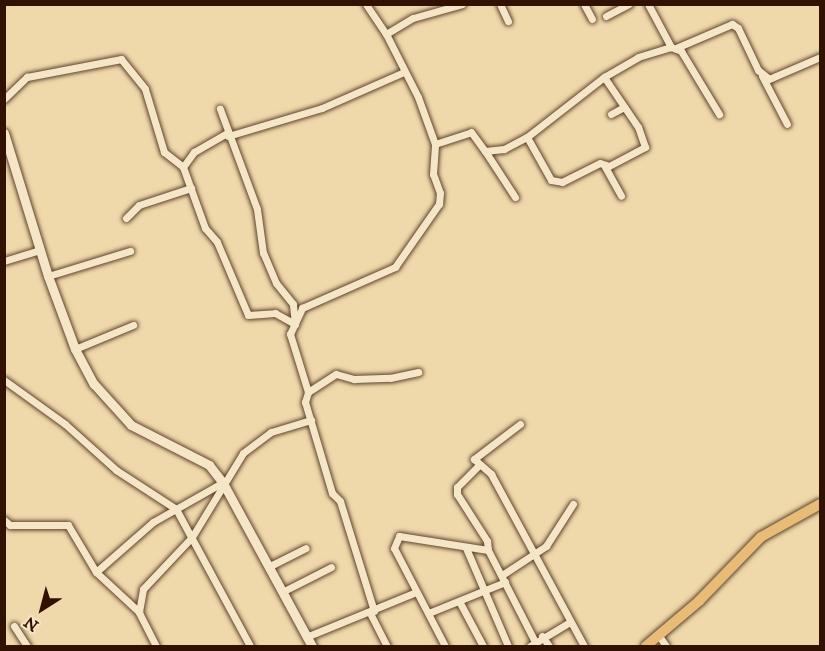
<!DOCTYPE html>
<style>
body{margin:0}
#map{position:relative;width:825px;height:651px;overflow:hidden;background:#efd9ab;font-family:"IM FELL DW Pica",serif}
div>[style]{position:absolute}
.roads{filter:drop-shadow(0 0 2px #60442c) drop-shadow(0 0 2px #60442c)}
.minor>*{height:7px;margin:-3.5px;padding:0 3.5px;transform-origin:3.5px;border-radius:3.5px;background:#f5e6c8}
.tertiary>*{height:9px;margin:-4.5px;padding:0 4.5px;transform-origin:4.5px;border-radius:4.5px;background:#f5e6c8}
.primary>*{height:10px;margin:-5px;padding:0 5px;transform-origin:5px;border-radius:5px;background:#e8bc76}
span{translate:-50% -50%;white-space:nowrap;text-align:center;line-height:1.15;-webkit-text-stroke:4.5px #f5e6c8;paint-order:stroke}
.frame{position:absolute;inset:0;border:6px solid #311201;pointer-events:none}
.north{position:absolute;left:12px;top:579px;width:60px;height:60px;-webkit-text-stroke:4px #f5e6c8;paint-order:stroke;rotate:216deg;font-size:16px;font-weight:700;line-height:24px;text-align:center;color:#311201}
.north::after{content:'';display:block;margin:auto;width:21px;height:27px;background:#311201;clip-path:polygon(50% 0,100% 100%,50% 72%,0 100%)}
</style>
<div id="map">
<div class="roads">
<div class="minor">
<div style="left:500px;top:4px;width:19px;rotate:65deg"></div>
<div style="left:584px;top:4px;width:17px;rotate:62deg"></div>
<div style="left:648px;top:4px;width:49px;rotate:61.9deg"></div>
<div style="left:606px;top:16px;width:26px;rotate:-28deg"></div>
<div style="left:386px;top:34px;width:31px;rotate:-31deg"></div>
<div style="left:413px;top:18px;width:51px;rotate:-15.9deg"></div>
<div style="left:676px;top:48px;width:61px;rotate:-23.2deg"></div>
<div style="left:732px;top:24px;width:7px;rotate:34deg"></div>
<div style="left:738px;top:28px;width:47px;rotate:64.5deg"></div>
<div style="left:758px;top:70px;width:14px;rotate:39deg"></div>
<div style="left:769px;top:79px;width:56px;rotate:-23.3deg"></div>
<div style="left:762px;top:76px;width:54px;rotate:62.5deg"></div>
<div style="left:4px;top:99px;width:32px;rotate:-44deg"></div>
<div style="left:27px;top:77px;width:96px;rotate:-10.8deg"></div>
<div style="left:121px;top:59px;width:38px;rotate:51deg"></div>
<div style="left:145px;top:89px;width:66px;rotate:73.2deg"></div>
<div style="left:164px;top:152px;width:24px;rotate:38deg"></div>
<div style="left:183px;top:167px;width:65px;rotate:70.2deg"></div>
<div style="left:205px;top:228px;width:18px;rotate:49deg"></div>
<div style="left:217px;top:242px;width:79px;rotate:67deg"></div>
<div style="left:248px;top:315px;width:27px;rotate:-4deg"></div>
<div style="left:275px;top:313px;width:23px;rotate:29deg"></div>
<div style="left:295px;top:324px;width:20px;rotate:-96deg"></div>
<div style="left:293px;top:304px;width:27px;rotate:-129deg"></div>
<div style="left:276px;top:283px;width:33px;rotate:-113deg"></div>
<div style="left:263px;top:253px;width:44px;rotate:-97.8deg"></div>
<div style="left:257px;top:209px;width:107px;rotate:-110.3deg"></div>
<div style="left:611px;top:114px;width:15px;rotate:-28deg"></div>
<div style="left:228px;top:136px;width:98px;rotate:-16.6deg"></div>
<div style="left:322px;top:108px;width:90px;rotate:-23.7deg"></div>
<div style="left:527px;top:137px;width:49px;rotate:60.8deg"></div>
<div style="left:551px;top:180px;width:11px;rotate:10deg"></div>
<div style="left:562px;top:182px;width:42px;rotate:-26.6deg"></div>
<div style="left:600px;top:163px;width:9px;rotate:18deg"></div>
<div style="left:609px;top:166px;width:41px;rotate:-27.8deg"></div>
<div style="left:645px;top:147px;width:21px;rotate:-109deg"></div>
<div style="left:638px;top:127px;width:60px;rotate:-124.2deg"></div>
<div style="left:435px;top:144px;width:38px;rotate:-18deg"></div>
<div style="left:471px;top:132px;width:24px;rotate:54deg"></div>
<div style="left:485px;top:151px;width:19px;rotate:-6deg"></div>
<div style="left:504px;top:149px;width:26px;rotate:-28deg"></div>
<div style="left:527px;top:137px;width:98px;rotate:-37.9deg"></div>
<div style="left:604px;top:77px;width:39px;rotate:-30deg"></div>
<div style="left:638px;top:57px;width:34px;rotate:-17deg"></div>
<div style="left:671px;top:47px;width:11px;rotate:22deg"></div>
<div style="left:681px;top:51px;width:74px;rotate:58.9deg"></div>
<div style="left:485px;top:151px;width:55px;rotate:56.9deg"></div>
<div style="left:604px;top:165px;width:35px;rotate:61deg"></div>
<div style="left:183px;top:167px;width:19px;rotate:-54deg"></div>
<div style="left:194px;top:152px;width:38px;rotate:-30deg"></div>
<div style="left:126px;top:218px;width:18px;rotate:-45deg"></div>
<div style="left:139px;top:205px;width:55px;rotate:-18.1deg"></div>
<div style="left:4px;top:261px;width:38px;rotate:-17deg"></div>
<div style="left:48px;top:276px;width:86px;rotate:-17deg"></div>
<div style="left:75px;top:349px;width:63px;rotate:-22.5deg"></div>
<div style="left:4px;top:380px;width:75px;rotate:35.8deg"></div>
<div style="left:65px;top:424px;width:69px;rotate:42deg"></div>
<div style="left:116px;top:470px;width:72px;rotate:33deg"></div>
<div style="left:176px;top:509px;width:156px;rotate:61.6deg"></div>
<div style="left:308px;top:392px;width:61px;rotate:-107.2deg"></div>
<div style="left:290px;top:334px;width:29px;rotate:-65deg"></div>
<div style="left:302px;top:308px;width:102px;rotate:-23.8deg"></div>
<div style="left:395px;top:267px;width:77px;rotate:-55.1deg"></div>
<div style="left:439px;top:204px;width:11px;rotate:-85deg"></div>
<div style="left:440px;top:193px;width:20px;rotate:-110deg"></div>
<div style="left:433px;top:174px;width:30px;rotate:-86deg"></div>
<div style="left:435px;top:144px;width:50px;rotate:-109.9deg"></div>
<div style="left:418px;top:97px;width:71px;rotate:-116.9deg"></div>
<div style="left:386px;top:34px;width:36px;rotate:-124deg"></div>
<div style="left:520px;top:424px;width:58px;rotate:142.7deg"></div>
<div style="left:474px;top:459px;width:23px;rotate:41deg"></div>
<div style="left:491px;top:474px;width:196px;rotate:61.6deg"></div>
<div style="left:479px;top:465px;width:31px;rotate:135deg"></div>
<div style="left:457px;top:487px;width:7px;rotate:90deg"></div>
<div style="left:457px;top:494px;width:56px;rotate:57.4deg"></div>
<div style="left:487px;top:541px;width:9px;rotate:84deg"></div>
<div style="left:4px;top:520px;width:8px;rotate:40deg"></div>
<div style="left:10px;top:525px;width:58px"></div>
<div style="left:68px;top:525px;width:55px;rotate:59.2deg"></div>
<div style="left:96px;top:572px;width:59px;rotate:42.9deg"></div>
<div style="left:466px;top:548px;width:107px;rotate:66.8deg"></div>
<div style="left:268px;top:567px;width:42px;rotate:-26.6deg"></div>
<div style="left:96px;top:572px;width:76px;rotate:-41.3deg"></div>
<div style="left:153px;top:522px;width:77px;rotate:-29.6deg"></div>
<div style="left:502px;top:575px;width:53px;rotate:-33.4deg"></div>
<div style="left:546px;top:546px;width:50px;rotate:-57.3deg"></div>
<div style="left:282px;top:592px;width:55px;rotate:-27deg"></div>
<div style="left:459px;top:601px;width:51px;rotate:61.9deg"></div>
<div style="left:374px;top:611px;width:115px;rotate:-107.2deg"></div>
<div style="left:340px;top:501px;width:11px;rotate:-135deg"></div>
<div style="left:332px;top:493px;width:95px;rotate:-106.5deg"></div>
<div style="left:305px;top:402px;width:10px;rotate:-73deg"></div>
<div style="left:308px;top:392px;width:33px;rotate:-33deg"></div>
<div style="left:336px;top:374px;width:19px;rotate:16deg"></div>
<div style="left:354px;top:379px;width:36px;rotate:-2deg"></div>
<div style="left:390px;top:378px;width:29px;rotate:-12deg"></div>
<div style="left:431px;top:612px;width:80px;rotate:-22.1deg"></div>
<div style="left:370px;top:613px;width:37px;rotate:63deg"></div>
<div style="left:14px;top:626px;width:24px;rotate:57deg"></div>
<div style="left:542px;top:636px;width:12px;rotate:55deg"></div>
<div style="left:659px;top:636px;width:12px;rotate:55deg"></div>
<div style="left:306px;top:637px;width:119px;rotate:-22.2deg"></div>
<div style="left:156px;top:646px;width:38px;rotate:-117deg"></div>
<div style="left:139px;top:612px;width:23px;rotate:-80deg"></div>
<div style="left:143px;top:589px;width:71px;rotate:-46.7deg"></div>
<div style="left:192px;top:537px;width:98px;rotate:-58.7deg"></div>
<div style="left:243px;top:453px;width:35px;rotate:-37deg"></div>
<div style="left:271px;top:432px;width:42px;rotate:-16.7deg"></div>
<div style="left:445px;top:646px;width:110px;rotate:-117.5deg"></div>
<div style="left:394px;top:548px;width:13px;rotate:-67deg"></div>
<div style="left:399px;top:536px;width:90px;rotate:8.9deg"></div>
<div style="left:488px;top:550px;width:103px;rotate:62.9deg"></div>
<div style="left:530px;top:646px;width:47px;rotate:-31deg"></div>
</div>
<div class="tertiary">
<div style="left:4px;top:133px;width:150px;rotate:72.9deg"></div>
<div style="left:48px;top:276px;width:78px;rotate:69.7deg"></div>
<div style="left:75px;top:349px;width:40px;rotate:62deg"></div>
<div style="left:94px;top:384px;width:55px;rotate:47.9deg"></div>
<div style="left:131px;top:425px;width:88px;rotate:27.1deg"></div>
<div style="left:209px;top:465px;width:23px;rotate:52deg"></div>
<div style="left:223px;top:483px;width:186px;rotate:61.4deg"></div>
</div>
<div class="primary">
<div style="left:646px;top:646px;width:70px;rotate:-40.3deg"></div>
<div style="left:699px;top:601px;width:89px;rotate:-45.9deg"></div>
<div style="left:761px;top:537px;width:68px;rotate:-29.2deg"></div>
</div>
</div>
<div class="frame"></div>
<div class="north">N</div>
</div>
